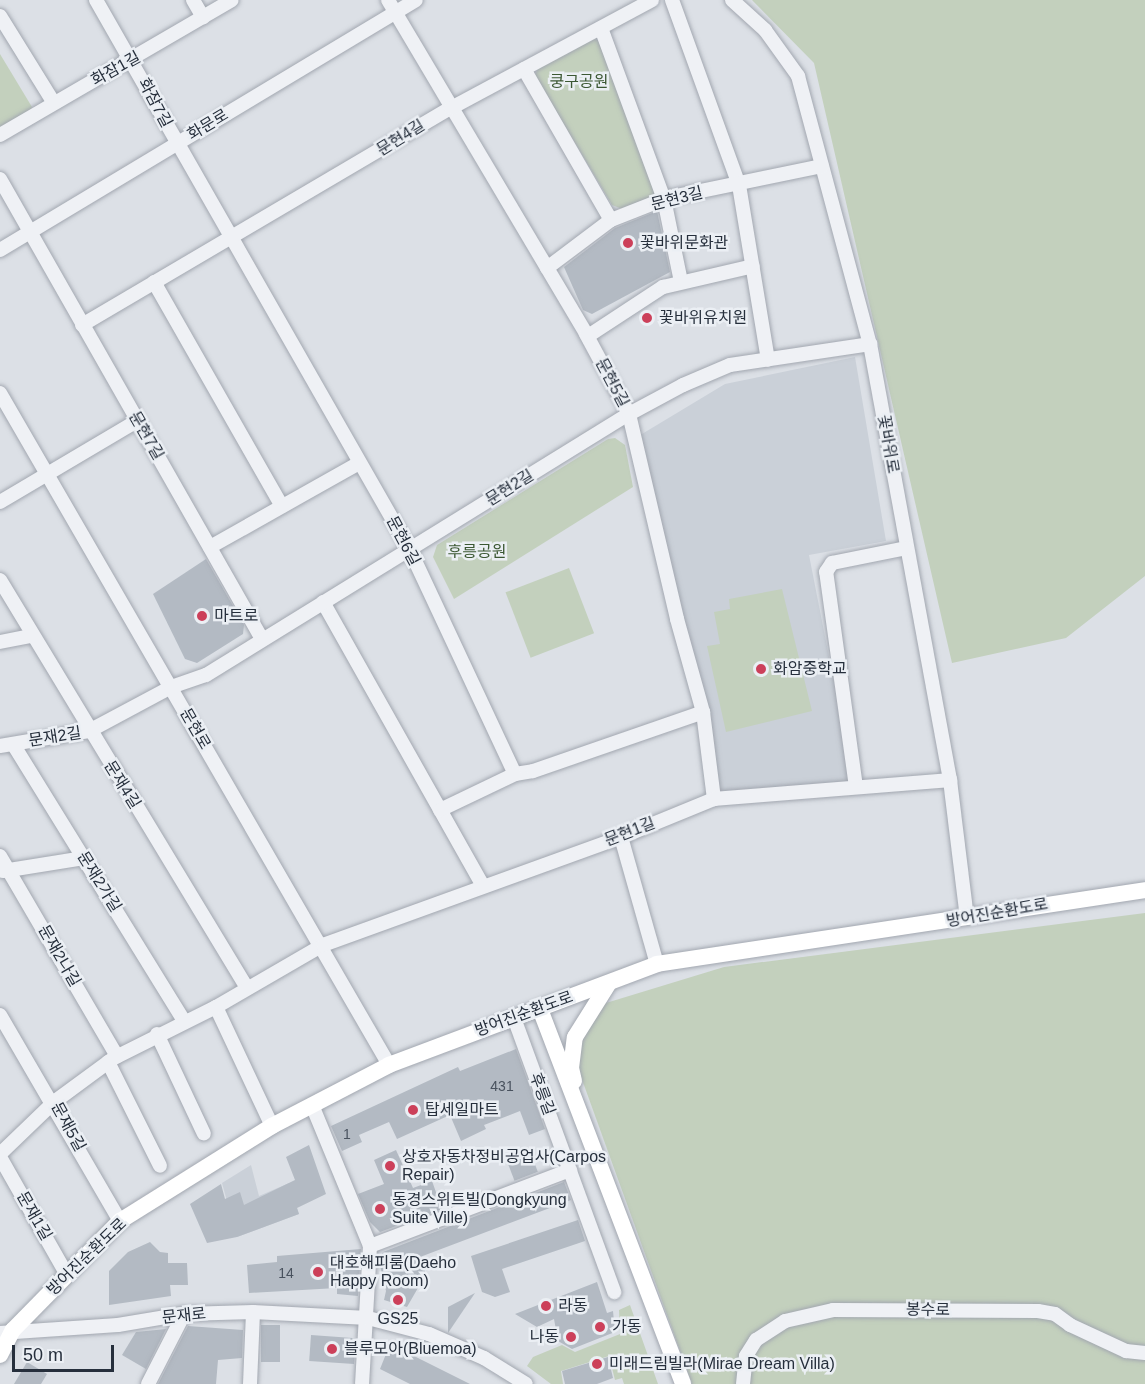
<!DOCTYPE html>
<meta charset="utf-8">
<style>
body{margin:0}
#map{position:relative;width:1145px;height:1384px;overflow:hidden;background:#dce0e6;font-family:Arial,"Noto Sans KR",sans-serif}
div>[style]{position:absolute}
.built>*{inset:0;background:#cad0d8}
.green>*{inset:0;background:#c3d0bd;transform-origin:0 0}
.building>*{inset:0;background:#b3bac3;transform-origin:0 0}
.roads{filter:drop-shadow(0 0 2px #a2a7b0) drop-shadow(0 0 2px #a2a7b0)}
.minor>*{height:14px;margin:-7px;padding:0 7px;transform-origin:7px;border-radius:7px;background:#eff1f5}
.major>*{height:16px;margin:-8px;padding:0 8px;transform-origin:8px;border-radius:8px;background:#fff}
.dots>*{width:16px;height:16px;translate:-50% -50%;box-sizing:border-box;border:3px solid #ebeff4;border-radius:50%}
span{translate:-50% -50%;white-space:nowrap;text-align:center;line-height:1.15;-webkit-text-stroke:5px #ebeff4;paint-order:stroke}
.number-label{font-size:14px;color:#49525e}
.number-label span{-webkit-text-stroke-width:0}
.street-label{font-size:16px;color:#262f3c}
.park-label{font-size:16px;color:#3c5833}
.poi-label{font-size:16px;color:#262f3c}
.left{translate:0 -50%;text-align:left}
.right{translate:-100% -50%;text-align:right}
.scale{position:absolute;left:12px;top:1345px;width:102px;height:27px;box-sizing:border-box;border:3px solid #262f3c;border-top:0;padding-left:8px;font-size:18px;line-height:21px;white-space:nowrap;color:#262f3c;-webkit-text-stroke:4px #ebeff4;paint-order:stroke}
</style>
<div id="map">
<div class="built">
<div style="clip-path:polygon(855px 357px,886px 541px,809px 555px,854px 784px,721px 802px,637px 437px,725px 384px)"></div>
<div style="clip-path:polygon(251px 1165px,259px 1196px,289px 1183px,299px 1214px,237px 1237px,222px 1183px)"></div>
</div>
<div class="green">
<div style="clip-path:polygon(752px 0,1145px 0,1145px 576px,1066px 638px,952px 663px,814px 63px)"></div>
<div style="clip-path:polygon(586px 38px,598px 40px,657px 185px,655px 195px,622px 209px,612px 205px,535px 76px,539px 65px)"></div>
<div style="clip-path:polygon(0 54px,32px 107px,29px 117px,0 136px)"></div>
<div style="clip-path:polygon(615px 438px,625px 445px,633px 487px,454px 599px,433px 557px,437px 545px,608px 439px)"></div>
<div style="left:569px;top:568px;width:70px;height:68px;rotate:69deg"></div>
<div style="clip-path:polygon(782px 589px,812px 711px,726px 732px,707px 646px,720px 644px,714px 612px,730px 609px,729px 599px)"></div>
<div style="clip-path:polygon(1145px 913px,1145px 1384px,692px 1384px,576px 1063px,581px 1030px,606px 1003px,724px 967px)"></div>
<div style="clip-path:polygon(630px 1305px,658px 1384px,624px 1384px,622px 1378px,615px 1380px,609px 1356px,561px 1371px,563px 1384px,551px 1384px,527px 1366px,533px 1357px,562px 1345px,575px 1352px,620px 1334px,619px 1310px)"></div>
</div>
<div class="building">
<div style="clip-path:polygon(657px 211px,670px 272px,592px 314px,583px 310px,564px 267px,615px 228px)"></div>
<div style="clip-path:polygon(206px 559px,244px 625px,243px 634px,197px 663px,185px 659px,153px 594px)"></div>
<div style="clip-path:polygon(516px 1049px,545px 1129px,529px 1135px,520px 1111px,484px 1125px,486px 1129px,461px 1141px,450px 1115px,397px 1139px,389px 1122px,359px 1135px,362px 1142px,342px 1151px,331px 1126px,458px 1067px,460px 1071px)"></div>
<div style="clip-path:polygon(309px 1145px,326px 1194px,297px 1208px,299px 1214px,237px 1237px,207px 1243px,190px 1204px,221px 1184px,225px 1199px,240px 1192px,244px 1205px,295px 1180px,286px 1157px)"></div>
<div style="clip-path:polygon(396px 1150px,413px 1188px,432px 1181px,442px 1209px,380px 1232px,370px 1222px,358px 1194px,384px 1184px,374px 1160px)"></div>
<div style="left:531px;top:1154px;width:19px;height:25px;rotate:69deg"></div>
<div style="clip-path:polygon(564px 1182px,571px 1200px,420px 1257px,426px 1274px,407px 1307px,384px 1300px,386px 1291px,379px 1261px,383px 1252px)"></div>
<div style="clip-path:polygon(578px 1220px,585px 1241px,502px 1269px,510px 1292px,495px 1297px,482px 1292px,471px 1256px)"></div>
<div style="clip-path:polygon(150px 1242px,160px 1252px,168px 1253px,168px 1263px,187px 1263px,188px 1285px,170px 1285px,171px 1296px,109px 1305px,109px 1271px,128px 1252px)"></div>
<div style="clip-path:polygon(361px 1249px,358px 1296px,337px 1294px,337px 1288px,249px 1293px,247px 1265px,277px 1262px,277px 1256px)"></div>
<div style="clip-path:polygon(597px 1282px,607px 1313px,613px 1311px,615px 1332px,572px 1349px,558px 1341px,554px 1319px,537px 1327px,515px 1314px)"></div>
<div style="clip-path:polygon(475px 1293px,448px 1333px,448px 1307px)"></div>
<div style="left:261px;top:1325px;width:19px;height:37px"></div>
<div style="clip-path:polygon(188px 1326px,243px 1330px,242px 1358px,218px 1360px,216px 1384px,158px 1384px)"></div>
<div style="clip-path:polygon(166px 1329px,146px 1369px,122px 1355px,136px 1332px)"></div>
<div style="left:311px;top:1335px;width:45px;height:26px;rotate:4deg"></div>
<div style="clip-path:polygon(390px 1344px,470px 1384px,410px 1384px,380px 1369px)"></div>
<div style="clip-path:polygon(608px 1357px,613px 1378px,597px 1384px,565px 1384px,562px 1371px)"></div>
<div style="clip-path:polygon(27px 1362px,47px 1374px,41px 1384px,14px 1384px)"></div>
</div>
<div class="roads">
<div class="minor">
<div style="left:96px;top:0;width:633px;rotate:60.28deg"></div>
<div style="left:410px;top:550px;width:247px;rotate:64.9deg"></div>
<div style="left:515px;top:774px;width:18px;rotate:-9deg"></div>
<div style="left:533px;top:771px;width:180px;rotate:-19.1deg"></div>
<div style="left:193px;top:0;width:20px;rotate:60deg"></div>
<div style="left:388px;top:0;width:388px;rotate:59.3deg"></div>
<div style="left:586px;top:334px;width:91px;rotate:61.7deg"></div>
<div style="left:629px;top:414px;width:211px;rotate:76.8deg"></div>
<div style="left:677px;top:619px;width:97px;rotate:74.4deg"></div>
<div style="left:703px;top:712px;width:88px;rotate:82.8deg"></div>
<div style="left:672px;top:0;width:197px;rotate:70.1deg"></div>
<div style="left:739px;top:185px;width:177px;rotate:80.6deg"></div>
<div style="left:732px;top:0;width:45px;rotate:42.3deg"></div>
<div style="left:765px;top:30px;width:57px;rotate:54.3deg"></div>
<div style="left:798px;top:76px;width:278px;rotate:75deg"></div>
<div style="left:870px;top:344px;width:443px;rotate:79.6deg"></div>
<div style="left:950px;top:780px;width:139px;rotate:83deg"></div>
<div style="left:0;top:16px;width:102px;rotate:58.2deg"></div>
<div style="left:601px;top:28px;width:182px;rotate:69.8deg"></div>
<div style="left:664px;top:199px;width:85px;rotate:78.4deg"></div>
<div style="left:524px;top:69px;width:174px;rotate:60.1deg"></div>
<div style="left:0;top:135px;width:268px;rotate:-30.2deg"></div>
<div style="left:0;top:179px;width:529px;rotate:60.34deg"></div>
<div style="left:0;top:250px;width:485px;rotate:-31deg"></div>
<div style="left:547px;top:268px;width:80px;rotate:-36.9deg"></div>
<div style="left:611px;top:220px;width:60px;rotate:-21.4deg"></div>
<div style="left:667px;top:198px;width:158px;rotate:-11.7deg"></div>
<div style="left:154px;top:282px;width:258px;rotate:60.3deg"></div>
<div style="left:82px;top:325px;width:428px;rotate:-30.5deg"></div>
<div style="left:451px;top:108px;width:228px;rotate:-28.2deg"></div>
<div style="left:588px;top:336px;width:90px;rotate:-33.2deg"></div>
<div style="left:663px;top:287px;width:92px;rotate:-13.1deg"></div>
<div style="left:0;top:393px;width:776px;rotate:59.93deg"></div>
<div style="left:0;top:502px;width:159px;rotate:-30.6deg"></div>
<div style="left:210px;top:547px;width:171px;rotate:-29.4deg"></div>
<div style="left:0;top:580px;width:477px;rotate:58.8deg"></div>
<div style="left:323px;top:602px;width:324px;rotate:60.6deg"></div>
<div style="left:0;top:642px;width:33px;rotate:-11deg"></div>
<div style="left:13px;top:744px;width:326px;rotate:58.3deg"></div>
<div style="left:0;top:746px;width:90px;rotate:-9.6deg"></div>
<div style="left:89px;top:731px;width:93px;rotate:-28.2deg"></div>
<div style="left:171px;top:687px;width:37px;rotate:-19deg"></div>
<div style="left:206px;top:675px;width:497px;rotate:-31.7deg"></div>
<div style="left:629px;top:414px;width:61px;rotate:-28.2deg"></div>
<div style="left:683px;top:385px;width:51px;rotate:-23.1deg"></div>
<div style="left:730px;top:365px;width:142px;rotate:-8.5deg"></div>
<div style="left:856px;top:787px;width:217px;rotate:-97.9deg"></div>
<div style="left:826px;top:572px;width:11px;rotate:-56deg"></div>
<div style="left:832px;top:563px;width:76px;rotate:-11.3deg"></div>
<div style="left:440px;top:810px;width:83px;rotate:-25.6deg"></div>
<div style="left:621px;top:837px;width:132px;rotate:74.2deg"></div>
<div style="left:0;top:856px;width:232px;rotate:59.7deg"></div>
<div style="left:3px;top:871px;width:82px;rotate:-9.1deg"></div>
<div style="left:216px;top:1007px;width:132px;rotate:64.8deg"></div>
<div style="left:0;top:1015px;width:238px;rotate:59.8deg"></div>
<div style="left:514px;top:1018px;width:292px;rotate:69.9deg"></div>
<div style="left:157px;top:1034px;width:110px;rotate:64.8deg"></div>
<div style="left:108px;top:1062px;width:116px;rotate:63.4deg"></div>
<div style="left:312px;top:1105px;width:152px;rotate:67.6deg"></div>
<div style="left:370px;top:1246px;width:138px;rotate:93.3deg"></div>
<div style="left:0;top:1154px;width:75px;rotate:-43.9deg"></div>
<div style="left:54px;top:1102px;width:74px;rotate:-36.3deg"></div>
<div style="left:114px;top:1058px;width:114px;rotate:-26.6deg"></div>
<div style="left:216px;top:1007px;width:124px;rotate:-30.1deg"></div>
<div style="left:323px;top:945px;width:317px;rotate:-19.9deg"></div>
<div style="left:621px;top:837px;width:100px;rotate:-22.2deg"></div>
<div style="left:714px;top:799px;width:237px;rotate:-4.6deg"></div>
<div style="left:0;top:1157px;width:136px;rotate:60.4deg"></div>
<div style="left:370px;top:1246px;width:214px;rotate:-20.8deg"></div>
<div style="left:0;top:1333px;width:118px;rotate:-3.9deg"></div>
<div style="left:118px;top:1325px;width:67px;rotate:-9.5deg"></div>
<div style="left:184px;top:1314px;width:69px;rotate:-1.7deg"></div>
<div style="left:253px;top:1312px;width:115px;rotate:3deg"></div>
<div style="left:368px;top:1318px;width:63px;rotate:14.7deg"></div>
<div style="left:429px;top:1334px;width:60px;rotate:23.6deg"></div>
<div style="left:484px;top:1358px;width:49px;rotate:31.8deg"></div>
<div style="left:148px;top:1384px;width:79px;rotate:-62.8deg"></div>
<div style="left:250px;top:1384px;width:72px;rotate:-87.6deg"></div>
<div style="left:743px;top:1384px;width:28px;rotate:-84deg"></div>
<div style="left:746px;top:1356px;width:19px;rotate:-58deg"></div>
<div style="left:756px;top:1340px;width:35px;rotate:-33deg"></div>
<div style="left:785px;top:1321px;width:49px;rotate:-12.9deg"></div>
<div style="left:833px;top:1310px;width:205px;rotate:0.3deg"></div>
<div style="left:1038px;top:1311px;width:17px;rotate:10deg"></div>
<div style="left:1055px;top:1314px;width:19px;rotate:36deg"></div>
<div style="left:1070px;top:1325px;width:62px;rotate:24.9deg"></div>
<div style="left:1126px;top:1351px;width:19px;rotate:6deg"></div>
</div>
<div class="major">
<div style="left:540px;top:1009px;width:401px;rotate:69.1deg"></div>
<div style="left:574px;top:1081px;width:13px;rotate:-103deg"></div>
<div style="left:571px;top:1068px;width:31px;rotate:-83deg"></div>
<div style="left:575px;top:1037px;width:64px;rotate:-57.8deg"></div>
<div style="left:0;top:1355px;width:28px;rotate:-63deg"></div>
<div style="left:13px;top:1330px;width:153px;rotate:-45.5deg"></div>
<div style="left:120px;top:1221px;width:179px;rotate:-32deg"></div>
<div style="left:272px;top:1126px;width:132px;rotate:-27.5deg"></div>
<div style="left:389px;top:1065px;width:286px;rotate:-20.6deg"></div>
<div style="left:657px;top:964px;width:494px;rotate:-8.6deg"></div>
</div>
</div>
<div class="dots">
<div style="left:628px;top:243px;background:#cc405a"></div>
<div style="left:647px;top:318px;background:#cc405a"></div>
<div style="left:202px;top:616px;background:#cc405a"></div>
<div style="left:761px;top:669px;background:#cc405a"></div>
<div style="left:413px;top:1110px;background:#cc405a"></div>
<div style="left:390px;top:1166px;background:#cc405a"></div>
<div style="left:380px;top:1209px;background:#cc405a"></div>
<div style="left:318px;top:1272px;background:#cc405a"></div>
<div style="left:398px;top:1300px;background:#cc405a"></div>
<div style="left:546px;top:1306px;background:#cc405a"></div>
<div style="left:600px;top:1327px;background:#cc405a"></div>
<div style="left:571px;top:1337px;background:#cc405a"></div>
<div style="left:332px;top:1349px;background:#cc405a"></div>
<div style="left:597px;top:1364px;background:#cc405a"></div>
</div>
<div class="number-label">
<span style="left:502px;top:1086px">431</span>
<span style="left:347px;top:1134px">1</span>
<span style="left:286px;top:1273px">14</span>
</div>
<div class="street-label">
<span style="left:116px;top:69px;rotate:-29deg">화잠1길</span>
<span style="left:155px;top:103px;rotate:62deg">화잠7길</span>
<span style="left:208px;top:125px;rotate:-31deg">화문로</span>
<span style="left:401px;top:138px;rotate:-32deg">문현4길</span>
<span style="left:677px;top:199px;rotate:-14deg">문현3길</span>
<span style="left:612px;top:383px;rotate:62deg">문현5길</span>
<span style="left:146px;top:436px;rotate:60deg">문현7길</span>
<span style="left:888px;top:444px;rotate:80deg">꽃바위로</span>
<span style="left:510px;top:488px;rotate:-32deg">문현2길</span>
<span style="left:403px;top:541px;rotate:62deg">문현6길</span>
<span style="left:195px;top:729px;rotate:60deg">문현로</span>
<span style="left:55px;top:737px;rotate:-9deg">문재2길</span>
<span style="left:122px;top:785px;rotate:58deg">문재4길</span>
<span style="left:630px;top:832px;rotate:-21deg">문현1길</span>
<span style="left:99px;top:882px;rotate:58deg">문재2가길</span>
<span style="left:997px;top:913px;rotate:-10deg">방어진순환도로</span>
<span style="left:59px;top:956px;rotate:60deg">문재2나길</span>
<span style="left:524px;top:1014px;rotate:-20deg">방어진순환도로</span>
<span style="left:542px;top:1094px;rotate:70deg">후릉길</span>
<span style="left:68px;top:1127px;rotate:61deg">문재5길</span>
<span style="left:34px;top:1216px;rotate:60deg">문재1길</span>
<span style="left:87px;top:1257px;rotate:-44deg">방어진순환도로</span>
<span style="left:928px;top:1310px;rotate:1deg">봉수로</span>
<span style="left:184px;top:1316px;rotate:-6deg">문재로</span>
</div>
<div class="park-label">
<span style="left:579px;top:82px">쿵구공원</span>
<span style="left:477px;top:552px">후릉공원</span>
</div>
<div class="poi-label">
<span class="left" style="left:640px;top:243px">꽃바위문화관</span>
<span class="left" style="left:659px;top:318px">꽃바위유치원</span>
<span class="left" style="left:214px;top:616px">마트로</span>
<span class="left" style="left:773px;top:669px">화암중학교</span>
<span class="left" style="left:425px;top:1110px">탑세일마트</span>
<span class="left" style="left:402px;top:1166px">상호자동차정비공업사(Carpos<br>Repair)</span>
<span class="left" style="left:392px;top:1209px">동경스위트빌(Dongkyung<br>Suite Ville)</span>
<span class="left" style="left:330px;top:1272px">대호해피룸(Daeho<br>Happy Room)</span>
<span class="left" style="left:558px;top:1306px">라동</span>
<span style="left:398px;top:1319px">GS25</span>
<span class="left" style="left:612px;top:1327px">가동</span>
<span class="right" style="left:559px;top:1337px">나동</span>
<span class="left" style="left:344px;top:1349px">블루모아(Bluemoa)</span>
<span class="left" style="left:609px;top:1364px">미래드림빌라(Mirae Dream Villa)</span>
</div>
<div class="scale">50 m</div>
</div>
